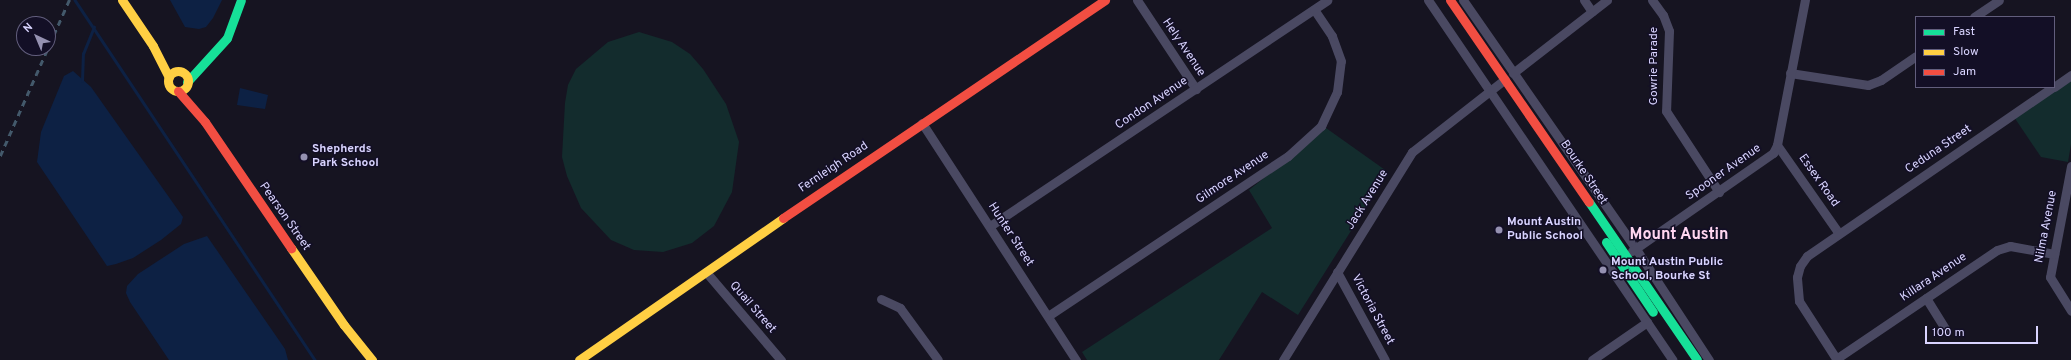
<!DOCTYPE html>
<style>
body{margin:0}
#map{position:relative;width:2071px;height:360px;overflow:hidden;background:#161421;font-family:Overpass,sans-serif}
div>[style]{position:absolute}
.green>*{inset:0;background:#132c2d}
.water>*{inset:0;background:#0d2144}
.stream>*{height:2.5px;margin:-1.25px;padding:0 1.25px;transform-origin:1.25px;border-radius:1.25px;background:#0d2144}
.street>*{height:9px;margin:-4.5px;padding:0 4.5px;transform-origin:4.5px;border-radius:4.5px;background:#4a4962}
.fast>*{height:9px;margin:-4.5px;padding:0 4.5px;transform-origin:4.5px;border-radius:4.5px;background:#16e098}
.slow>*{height:9px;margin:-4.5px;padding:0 4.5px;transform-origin:4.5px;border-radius:4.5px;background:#ffcf43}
.slow>.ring{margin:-4.5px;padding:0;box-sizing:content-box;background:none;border:9px solid #ffcf43;border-radius:50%}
.jam>*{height:9px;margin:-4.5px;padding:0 4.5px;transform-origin:4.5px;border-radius:4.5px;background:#f24e42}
.rail>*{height:2.5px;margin-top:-1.25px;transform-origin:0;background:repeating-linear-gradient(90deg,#43596b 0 6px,transparent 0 11px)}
.dots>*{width:11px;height:11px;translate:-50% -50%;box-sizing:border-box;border:2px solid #130f26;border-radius:50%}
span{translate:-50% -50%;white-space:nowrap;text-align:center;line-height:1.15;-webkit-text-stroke:3px #130f26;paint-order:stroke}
.street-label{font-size:12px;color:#d9d4ff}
.poi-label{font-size:12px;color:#d9d4ff;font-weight:700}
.left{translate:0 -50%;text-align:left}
.district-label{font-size:16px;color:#ffd6f0;font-weight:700}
.legend{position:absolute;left:1915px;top:16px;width:140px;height:72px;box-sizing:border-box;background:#130f26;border:1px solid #625e7d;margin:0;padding:5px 7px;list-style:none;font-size:12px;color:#d9d4ff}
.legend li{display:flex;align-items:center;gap:8px;height:20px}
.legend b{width:20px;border:1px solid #625e7d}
.north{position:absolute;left:16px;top:16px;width:40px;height:40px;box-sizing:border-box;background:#130f26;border:1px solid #625e7d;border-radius:50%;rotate:316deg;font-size:11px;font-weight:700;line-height:16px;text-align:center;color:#d9d4ff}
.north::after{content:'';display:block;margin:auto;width:14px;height:18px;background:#9591b1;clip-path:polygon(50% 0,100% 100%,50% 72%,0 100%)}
.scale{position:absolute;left:1925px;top:326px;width:113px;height:18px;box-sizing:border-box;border:2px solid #d9d4ff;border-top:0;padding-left:5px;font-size:12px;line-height:14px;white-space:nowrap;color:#d9d4ff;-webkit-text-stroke:3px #130f26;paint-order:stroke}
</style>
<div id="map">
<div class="green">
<div style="clip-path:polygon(639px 32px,672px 42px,690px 54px,703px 69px,726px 104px,739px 142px,732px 192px,714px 226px,692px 243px,663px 252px,634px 250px,611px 240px,581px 208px,567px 176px,562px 157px,565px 103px,568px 85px,576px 69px,608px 42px)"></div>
<div style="clip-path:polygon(2071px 79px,2071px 144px,2068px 162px,2041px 157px,2014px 117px)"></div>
<div style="clip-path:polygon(1326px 128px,1388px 172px,1298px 315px,1262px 292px,1219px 360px,1087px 360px,1082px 352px,1272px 228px,1249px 190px)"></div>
</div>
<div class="water">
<div style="clip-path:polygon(170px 0,222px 0,213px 18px,206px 27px,199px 29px,185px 27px)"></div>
<div style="clip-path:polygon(73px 71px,91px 87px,183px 217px,181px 224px,161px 240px,133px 258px,116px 264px,107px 266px,37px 162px,41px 132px,64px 76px)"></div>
<div style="clip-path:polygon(240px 88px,268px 95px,265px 109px,237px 105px)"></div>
<div style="clip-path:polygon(207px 236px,285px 349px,288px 360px,169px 360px,130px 302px,126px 293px,127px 286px,138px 274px,184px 244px)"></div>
</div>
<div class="stream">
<div style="left:75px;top:0;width:433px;rotate:56.3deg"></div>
<div style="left:82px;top:81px;width:27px;rotate:-88deg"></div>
<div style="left:83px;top:54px;width:29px;rotate:-68deg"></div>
</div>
<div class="street">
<div style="left:1137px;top:0;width:107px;rotate:56.5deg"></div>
<div style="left:1428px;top:0;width:435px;rotate:55.8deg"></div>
<div style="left:1463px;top:0;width:303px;rotate:55.2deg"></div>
<div style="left:1636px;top:249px;width:133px;rotate:56.7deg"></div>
<div style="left:1584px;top:0;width:14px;rotate:56deg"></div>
<div style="left:1652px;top:0;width:19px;rotate:54deg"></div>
<div style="left:1663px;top:15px;width:17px;rotate:69deg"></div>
<div style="left:1669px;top:31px;width:80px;rotate:92.1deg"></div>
<div style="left:1666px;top:111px;width:97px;rotate:56.8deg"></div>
<div style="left:1974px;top:17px;width:30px;rotate:-34deg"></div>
<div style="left:1513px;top:73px;width:119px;rotate:-37.8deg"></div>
<div style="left:1790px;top:73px;width:79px;rotate:8.7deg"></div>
<div style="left:1868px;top:85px;width:14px;rotate:-21deg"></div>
<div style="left:1881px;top:80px;width:42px;rotate:-34.4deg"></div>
<div style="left:2054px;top:87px;width:21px;rotate:-35deg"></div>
<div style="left:922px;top:123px;width:283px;rotate:57deg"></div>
<div style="left:1777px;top:145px;width:106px;rotate:55deg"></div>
<div style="left:2071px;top:166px;width:113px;rotate:100.7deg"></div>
<div style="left:2050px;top:277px;width:40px;rotate:58deg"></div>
<div style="left:990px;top:226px;width:406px;rotate:-33.8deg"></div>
<div style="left:1632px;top:251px;width:172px;rotate:-34.8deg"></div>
<div style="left:1773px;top:153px;width:9px;rotate:-63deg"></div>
<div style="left:1777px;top:145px;width:148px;rotate:-79.1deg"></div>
<div style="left:706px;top:272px;width:116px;rotate:49.6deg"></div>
<div style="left:1337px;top:272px;width:100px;rotate:61.4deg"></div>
<div style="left:1926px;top:298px;width:39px;rotate:58deg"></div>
<div style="left:881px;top:299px;width:21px;rotate:25deg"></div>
<div style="left:900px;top:308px;width:64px;rotate:53.8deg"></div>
<div style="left:1048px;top:316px;width:288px;rotate:-33.7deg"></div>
<div style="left:1288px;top:156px;width:45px;rotate:-42.3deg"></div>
<div style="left:1321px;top:126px;width:38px;rotate:-65deg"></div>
<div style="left:1337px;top:92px;width:31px;rotate:-83deg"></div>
<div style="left:1341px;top:61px;width:27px;rotate:-110deg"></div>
<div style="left:1332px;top:36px;width:32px;rotate:-124deg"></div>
<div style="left:1836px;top:359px;width:194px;rotate:-34.1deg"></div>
<div style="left:1997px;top:250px;width:14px;rotate:-17deg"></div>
<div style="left:2010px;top:246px;width:45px;rotate:10.3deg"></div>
<div style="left:1283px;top:360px;width:245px;rotate:-58.2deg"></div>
<div style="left:1412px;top:152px;width:118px;rotate:-38.1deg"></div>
<div style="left:1592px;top:360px;width:67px;rotate:-34.6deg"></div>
<div style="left:1837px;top:360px;width:70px;rotate:-122.8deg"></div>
<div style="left:1799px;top:301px;width:24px;rotate:-95deg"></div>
<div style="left:1797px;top:277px;width:11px;rotate:-75deg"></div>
<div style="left:1800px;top:266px;width:12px;rotate:-55deg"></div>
<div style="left:1807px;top:256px;width:298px;rotate:-34.5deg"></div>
</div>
<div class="fast">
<div style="left:187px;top:82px;width:59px;rotate:-47.7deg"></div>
<div style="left:227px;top:38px;width:40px;rotate:-69.8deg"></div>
<div style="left:1589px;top:202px;width:191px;rotate:55.6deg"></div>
<div style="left:1606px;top:242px;width:84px;rotate:56.1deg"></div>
</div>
<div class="slow">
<div style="left:122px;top:0;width:55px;rotate:56deg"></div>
<div style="left:153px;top:46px;width:35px;rotate:63deg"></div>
<div class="ring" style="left:168px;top:71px;width:11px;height:11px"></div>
<div style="left:291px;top:248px;width:93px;rotate:55.5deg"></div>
<div style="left:344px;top:325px;width:45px;rotate:51.3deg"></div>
<div style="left:579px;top:360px;width:249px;rotate:-34.8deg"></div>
</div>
<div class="jam">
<div style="left:1450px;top:0;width:245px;rotate:55.5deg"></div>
<div style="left:178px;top:91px;width:41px;rotate:48.9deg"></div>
<div style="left:205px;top:122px;width:153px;rotate:55.7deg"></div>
<div style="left:783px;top:218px;width:389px;rotate:-34.1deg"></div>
</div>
<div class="rail">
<div style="left:0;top:156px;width:171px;rotate:-66.1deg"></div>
</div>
<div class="dots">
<div style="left:304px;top:157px;background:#9591b1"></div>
<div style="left:1499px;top:230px;background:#9591b1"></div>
<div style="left:1603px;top:270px;background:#9591b1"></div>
</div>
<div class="street-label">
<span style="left:1183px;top:48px;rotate:56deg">Hely Avenue</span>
<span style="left:1655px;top:66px;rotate:-90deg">Gowrie Parade</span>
<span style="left:1152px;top:104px;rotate:-34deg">Condon Avenue</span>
<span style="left:1939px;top:150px;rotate:-34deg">Ceduna Street</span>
<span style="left:834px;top:168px;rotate:-34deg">Fernleigh Road</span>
<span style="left:1583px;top:173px;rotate:56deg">Bourke Street</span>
<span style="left:1724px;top:173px;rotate:-35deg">Spooner Avenue</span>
<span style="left:1233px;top:178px;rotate:-34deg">Gilmore Avenue</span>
<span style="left:1818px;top:181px;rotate:55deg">Essex Road</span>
<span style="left:1368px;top:200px;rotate:-58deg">Jack Avenue</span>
<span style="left:284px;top:217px;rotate:55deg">Pearson Street</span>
<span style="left:2047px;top:227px;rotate:-79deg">Nilma Avenue</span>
<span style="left:1010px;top:235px;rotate:57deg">Hunter Street</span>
<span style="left:1934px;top:278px;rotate:-34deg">Killara Avenue</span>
<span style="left:752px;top:308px;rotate:49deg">Quail Street</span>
<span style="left:1372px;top:310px;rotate:62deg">Victoria Street</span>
</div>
<div class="poi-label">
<span class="left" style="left:312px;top:157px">Shepherds<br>Park School</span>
<span class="left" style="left:1507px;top:230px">Mount Austin<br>Public School</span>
<span class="left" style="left:1611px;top:270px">Mount Austin Public<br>School, Bourke St</span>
</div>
<div class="district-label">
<span style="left:1679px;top:235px">Mount Austin</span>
</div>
<ul class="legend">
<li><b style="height:5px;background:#16e098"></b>Fast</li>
<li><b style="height:5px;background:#ffcf43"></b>Slow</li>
<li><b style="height:5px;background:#f24e42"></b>Jam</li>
</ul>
<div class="north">N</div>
<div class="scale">100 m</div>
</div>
